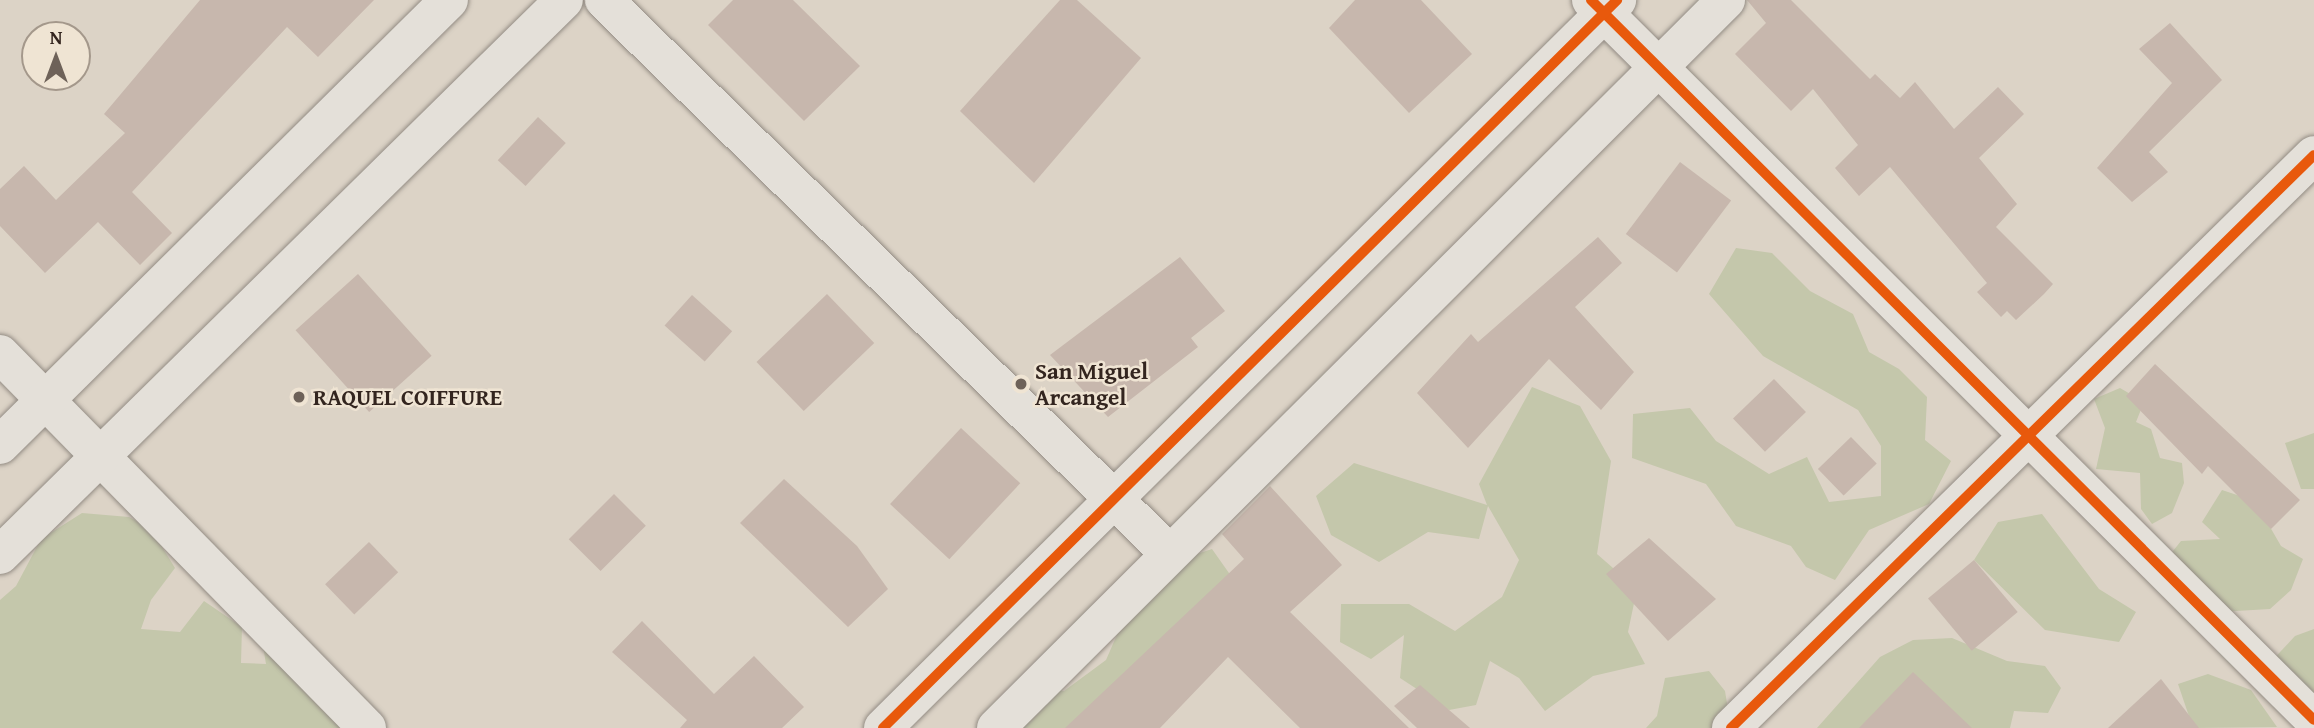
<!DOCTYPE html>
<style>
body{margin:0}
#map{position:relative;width:2314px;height:728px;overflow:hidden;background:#dcd3c6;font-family:"Gentium Book Plus",serif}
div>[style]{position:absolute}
.green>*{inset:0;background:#c4c7ab}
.building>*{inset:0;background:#c7b7ad;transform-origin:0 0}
.roads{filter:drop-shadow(0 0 2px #938c84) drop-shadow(0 0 2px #938c84)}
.minor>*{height:38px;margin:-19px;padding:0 19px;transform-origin:19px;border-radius:19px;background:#e4e0d9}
.cycleway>*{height:10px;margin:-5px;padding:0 5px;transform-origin:5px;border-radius:5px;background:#e8590c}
.dots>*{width:19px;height:19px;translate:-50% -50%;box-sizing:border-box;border:4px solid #efe4d3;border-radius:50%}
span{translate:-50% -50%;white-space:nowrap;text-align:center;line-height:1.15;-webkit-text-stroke:5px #efe4d3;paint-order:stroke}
.poi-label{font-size:23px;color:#33251f;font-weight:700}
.left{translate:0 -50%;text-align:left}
.north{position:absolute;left:21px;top:21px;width:70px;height:70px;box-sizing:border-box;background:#efe4d3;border:2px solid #a4988b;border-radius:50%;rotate:0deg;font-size:19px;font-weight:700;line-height:28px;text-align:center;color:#33251f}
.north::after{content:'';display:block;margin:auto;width:24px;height:32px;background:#6e6259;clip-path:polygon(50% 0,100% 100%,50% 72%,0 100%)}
</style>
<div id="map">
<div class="green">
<div style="clip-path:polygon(1736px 248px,1772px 253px,1810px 291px,1853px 314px,1869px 352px,1899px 369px,1927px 397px,1925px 440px,1951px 461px,1929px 504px,1869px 530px,1835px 580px,1806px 567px,1791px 546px,1736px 526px,1706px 484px,1632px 458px,1633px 414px,1690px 408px,1716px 441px,1769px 474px,1807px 457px,1829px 502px,1881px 496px,1881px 446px,1858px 410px,1763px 356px,1709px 294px)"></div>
<div style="clip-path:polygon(1532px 387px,1580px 406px,1611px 461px,1597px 554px,1637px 589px,1628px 632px,1645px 664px,1593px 676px,1545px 711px,1519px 678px,1490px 661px,1476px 705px,1449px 710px,1400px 678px,1404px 635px,1371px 659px,1340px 642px,1341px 604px,1409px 604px,1455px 631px,1502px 597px,1519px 560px,1488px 506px,1479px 539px,1428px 532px,1379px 562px,1331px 535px,1316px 496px,1354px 463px,1487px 505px,1479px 484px)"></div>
<div style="clip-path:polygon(2120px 388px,2144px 402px,2136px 422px,2151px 429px,2160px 458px,2182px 463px,2184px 483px,2172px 513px,2152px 524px,2141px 509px,2140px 473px,2096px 469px,2105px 428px,2094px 399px)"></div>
<div style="clip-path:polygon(2314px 433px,2314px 489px,2301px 489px,2285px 443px)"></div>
<div style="clip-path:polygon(2222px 490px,2255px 501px,2281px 546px,2303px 559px,2291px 590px,2270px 609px,2219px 612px,2169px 556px,2181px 541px,2220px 539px,2202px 522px)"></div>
<div style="clip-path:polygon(82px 513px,129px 517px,151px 529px,175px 568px,151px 600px,141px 629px,180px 632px,204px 601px,242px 627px,241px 663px,266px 664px,263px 646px,345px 728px,0 728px,0 600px,16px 586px,41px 539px)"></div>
<div style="clip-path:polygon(2042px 514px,2099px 589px,2136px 612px,2119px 642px,2045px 630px,1974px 560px,1998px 522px)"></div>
<div style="clip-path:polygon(1212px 549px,1236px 583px,1116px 728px,989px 728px,1019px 685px,1064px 691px,1106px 660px,1123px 621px,1176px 561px)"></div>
<div style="clip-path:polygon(2314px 629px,2314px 711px,2268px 665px,2295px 636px)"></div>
<div style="clip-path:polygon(1952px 638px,2007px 661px,2045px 666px,2061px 688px,2048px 713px,2014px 711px,2010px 728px,1817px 728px,1880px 657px,1913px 640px)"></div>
<div style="clip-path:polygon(1709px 671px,1725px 691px,1731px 728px,1646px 728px,1657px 716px,1665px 678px)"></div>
<div style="clip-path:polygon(2208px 674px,2251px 690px,2277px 727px,2193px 728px,2178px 684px)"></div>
</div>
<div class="building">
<div style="clip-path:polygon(200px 0,374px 0,318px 57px,287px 27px,132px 192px,172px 233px,140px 265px,98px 222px,45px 273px,0 226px,0 189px,24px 166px,56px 200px,125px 133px,104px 114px)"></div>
<div style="clip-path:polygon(733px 0,793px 0,860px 66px,804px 121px,708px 25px)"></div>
<div style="clip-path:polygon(1060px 0,1077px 0,1141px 58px,1034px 183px,960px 111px)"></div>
<div style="clip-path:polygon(1355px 0,1421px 0,1472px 54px,1409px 113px,1329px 28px)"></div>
<div style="clip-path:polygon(1747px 0,1791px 0,1870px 79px,1875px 74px,1900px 98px,1915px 82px,1954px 129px,1998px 87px,2024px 114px,1979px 158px,2017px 204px,1996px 227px,2053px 284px,2044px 294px,2016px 320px,2007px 311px,2001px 317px,1977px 292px,1987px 283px,1890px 167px,1859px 196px,1835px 168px,1858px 145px,1813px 89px,1791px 111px,1735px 54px,1766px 23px)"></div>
<div style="clip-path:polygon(2170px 23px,2222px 80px,2149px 152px,2168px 172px,2132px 202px,2097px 168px,2172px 83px,2139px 49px)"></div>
<div style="left:538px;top:117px;width:38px;height:59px;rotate:43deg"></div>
<div style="left:1680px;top:162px;width:64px;height:90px;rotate:37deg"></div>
<div style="clip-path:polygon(1598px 237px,1622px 263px,1575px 307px,1634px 372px,1601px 410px,1549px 359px,1468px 448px,1417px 393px,1471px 334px,1478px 342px)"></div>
<div style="clip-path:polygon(1180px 257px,1225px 311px,1191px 338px,1198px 347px,1108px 417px,1050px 355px)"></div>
<div style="left:358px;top:274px;width:110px;height:84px;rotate:48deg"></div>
<div style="left:827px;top:294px;width:68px;height:98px;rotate:46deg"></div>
<div style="left:692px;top:295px;width:54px;height:41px;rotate:42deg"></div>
<div style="clip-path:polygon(2155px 364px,2300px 500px,2271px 529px,2208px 466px,2202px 474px,2126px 396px)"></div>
<div style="left:1774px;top:379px;width:46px;height:57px;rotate:46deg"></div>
<div style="left:961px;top:428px;width:81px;height:104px;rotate:43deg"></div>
<div style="left:1851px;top:437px;width:37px;height:46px;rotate:46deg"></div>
<div style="clip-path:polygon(784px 479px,857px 546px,888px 589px,848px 627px,740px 523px)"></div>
<div style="clip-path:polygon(1270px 486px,1342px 565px,1290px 612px,1409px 728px,1300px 728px,1228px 657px,1160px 728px,1065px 728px,1244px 559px,1222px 534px)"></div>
<div style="left:614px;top:494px;width:45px;height:64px;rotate:45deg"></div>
<div style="clip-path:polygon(1649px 538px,1716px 599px,1668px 641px,1606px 574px)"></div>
<div style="left:369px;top:542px;width:42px;height:61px;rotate:46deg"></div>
<div style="left:1974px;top:560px;width:68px;height:60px;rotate:50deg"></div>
<div style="clip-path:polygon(642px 621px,714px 694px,754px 656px,804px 707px,782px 728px,680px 728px,687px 720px,612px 652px)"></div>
<div style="clip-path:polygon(1913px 672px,1972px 728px,1859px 728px)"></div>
<div style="clip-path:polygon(2161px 679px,2199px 728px,2108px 728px)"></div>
<div style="clip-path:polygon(1420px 685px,1470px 728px,1417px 728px,1394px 706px)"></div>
</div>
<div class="roads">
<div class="minor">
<div style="left:604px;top:0;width:792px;rotate:44.39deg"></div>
<div style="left:1591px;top:0;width:1020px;rotate:44.88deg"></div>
<div style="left:0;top:354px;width:524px;rotate:45.54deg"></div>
<div style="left:0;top:445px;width:632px;rotate:-44.74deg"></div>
<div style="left:0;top:555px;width:791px;rotate:-44.54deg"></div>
<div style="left:883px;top:728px;width:1034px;rotate:-44.76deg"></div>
<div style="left:996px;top:728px;width:1031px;rotate:-44.92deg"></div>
<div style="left:1731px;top:728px;width:817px;rotate:-44.5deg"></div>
</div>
</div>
<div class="cycleway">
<div style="left:1591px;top:0;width:1020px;rotate:44.88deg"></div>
<div style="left:883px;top:728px;width:1034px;rotate:-44.76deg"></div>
<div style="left:1731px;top:728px;width:817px;rotate:-44.5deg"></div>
</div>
<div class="dots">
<div style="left:1021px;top:384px;background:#6e6259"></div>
<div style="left:299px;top:397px;background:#6e6259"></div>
</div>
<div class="poi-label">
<span class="left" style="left:1035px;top:384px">San Miguel<br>Arcangel</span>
<span class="left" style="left:313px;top:397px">RAQUEL COIFFURE</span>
</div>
<div class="north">N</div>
</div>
